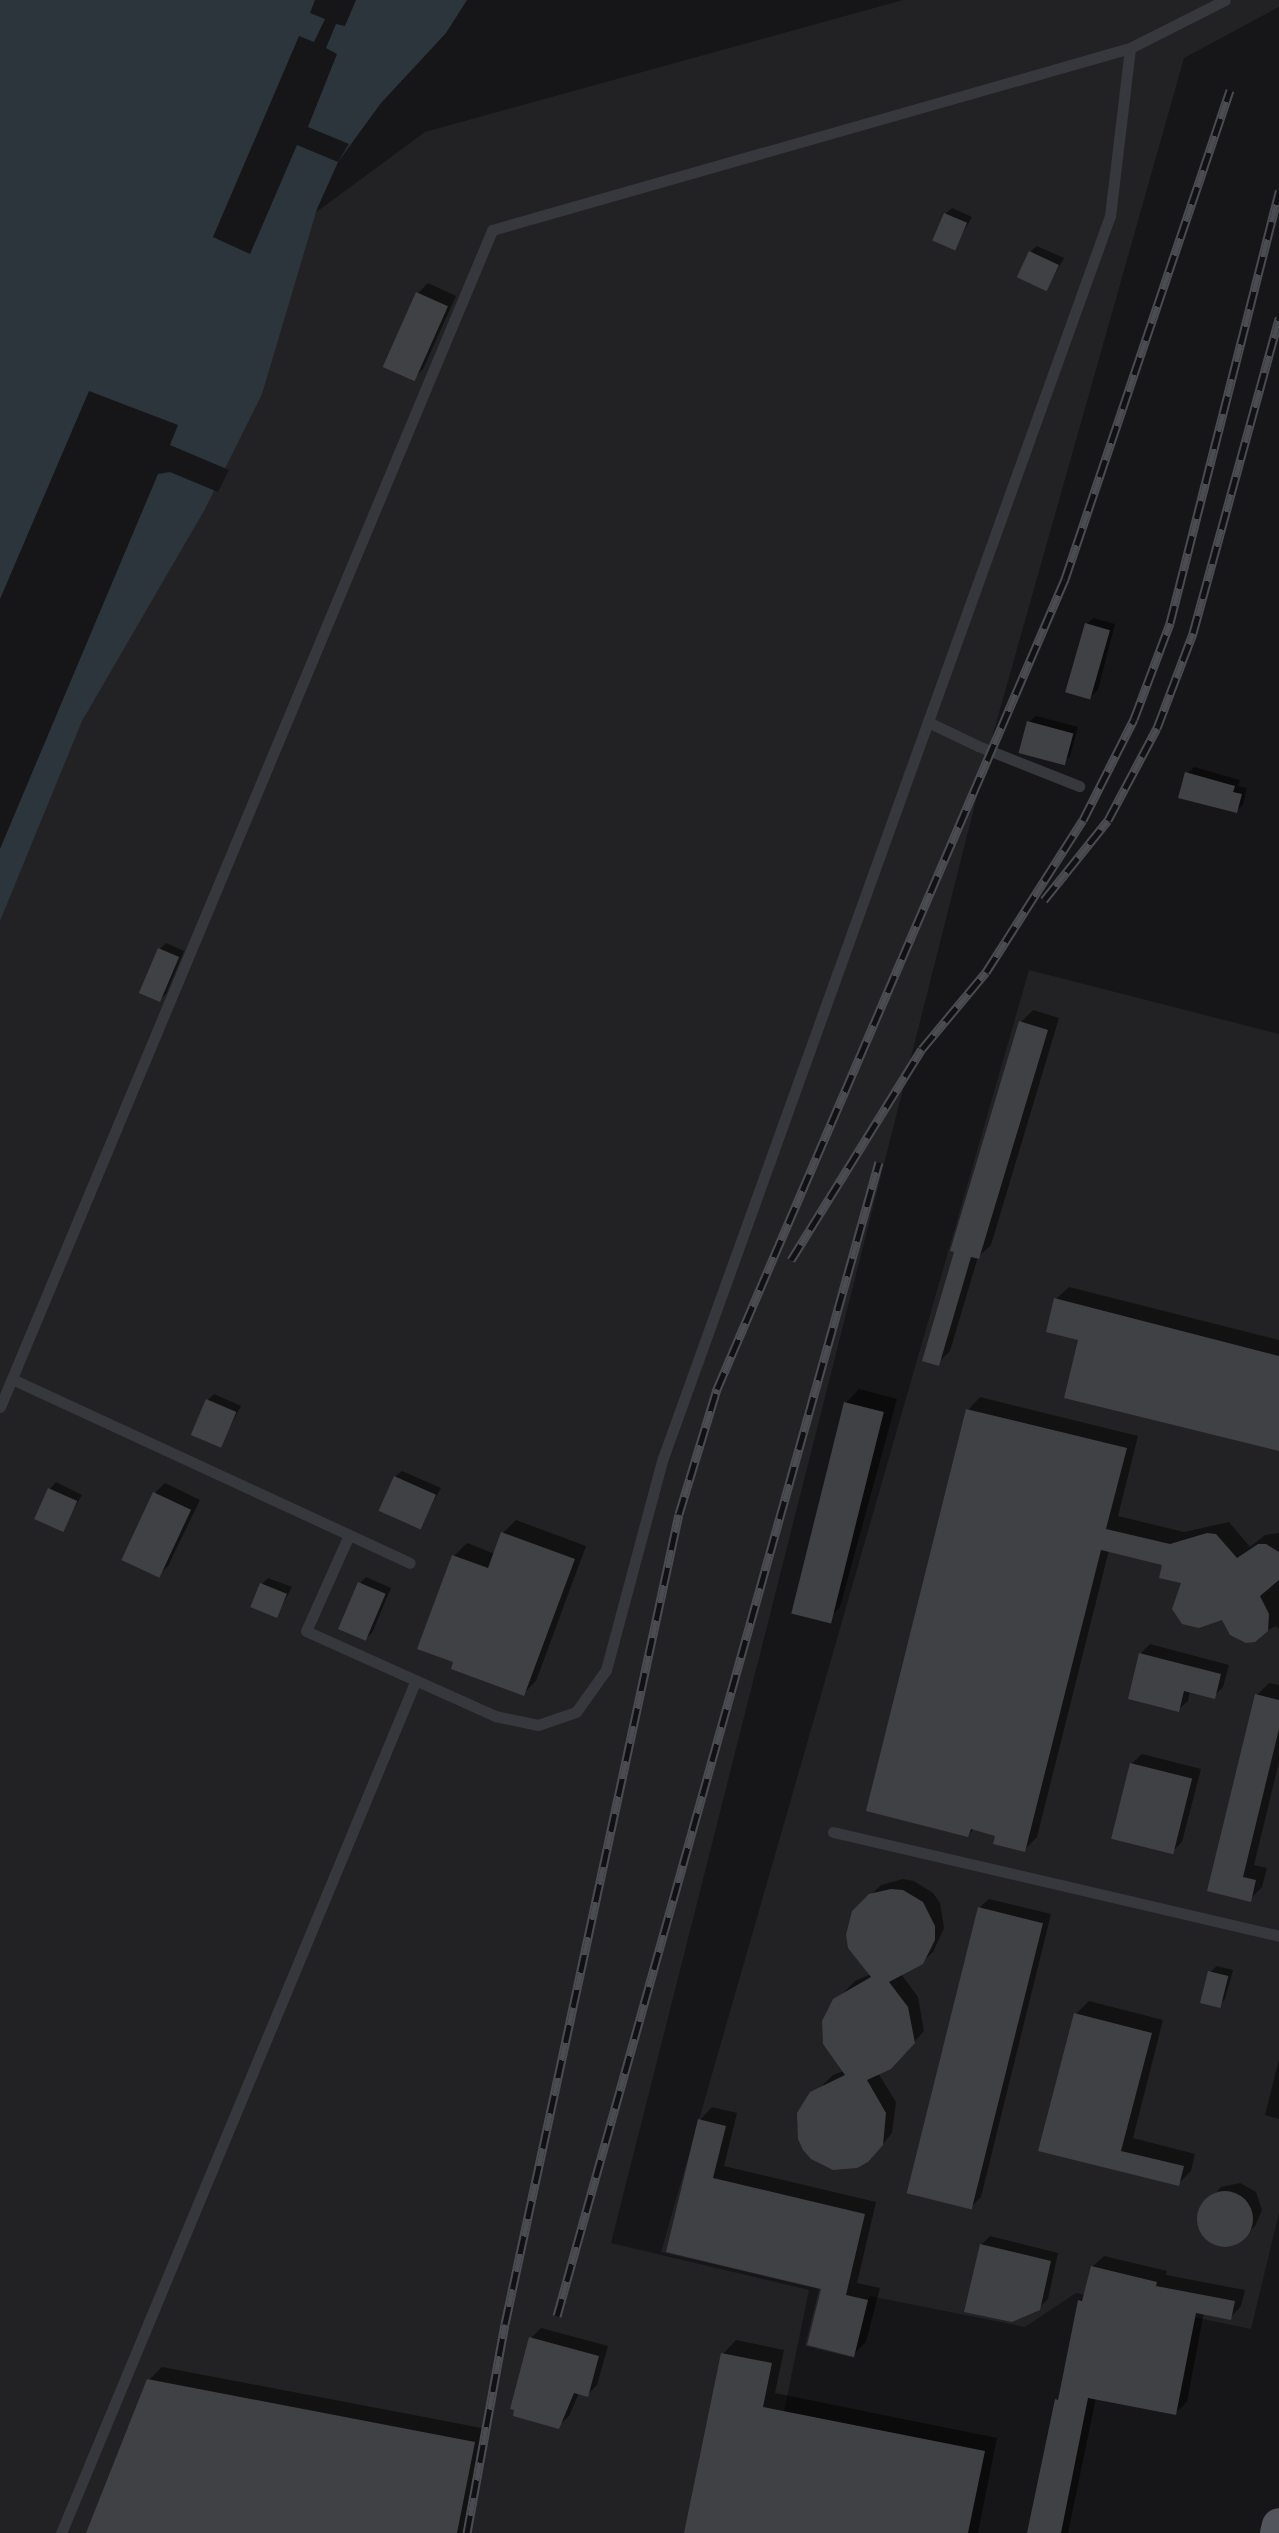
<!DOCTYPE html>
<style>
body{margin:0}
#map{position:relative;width:1279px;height:2533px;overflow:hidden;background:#161618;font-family:"DejaVu Sans",sans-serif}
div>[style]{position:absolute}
.built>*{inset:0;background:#222225}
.water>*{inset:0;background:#2c353c}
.pier>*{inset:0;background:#161618}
.shadow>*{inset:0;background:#0007}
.building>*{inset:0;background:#404145;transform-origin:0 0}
.round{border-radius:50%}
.lane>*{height:11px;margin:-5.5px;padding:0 5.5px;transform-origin:5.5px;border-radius:5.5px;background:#37383d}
.primary>*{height:34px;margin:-17px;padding:0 17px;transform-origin:17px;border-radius:17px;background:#53555c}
.rail>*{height:9px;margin-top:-4.5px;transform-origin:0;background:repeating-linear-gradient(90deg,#111113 0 18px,#4a4c52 0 36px);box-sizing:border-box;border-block:2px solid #4a4c52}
span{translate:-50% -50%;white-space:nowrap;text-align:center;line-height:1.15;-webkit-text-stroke:6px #111113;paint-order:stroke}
</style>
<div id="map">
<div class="built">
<div style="clip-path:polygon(903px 0,1279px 0,1279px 7px,1184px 58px,991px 741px,611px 2243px,809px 2290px,759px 2533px,0 2533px,0 573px,80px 386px,425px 132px)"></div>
<div style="clip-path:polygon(1029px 970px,1279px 1034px,1279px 2213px,1251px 2329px,1076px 2293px,1025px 2327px,869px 2296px,854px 2358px,805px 2346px,819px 2289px,661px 2252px)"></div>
</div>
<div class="water">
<div style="clip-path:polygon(0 0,467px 0,446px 33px,381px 103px,338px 162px,317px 209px,262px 394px,205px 509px,82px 721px,0 921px)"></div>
</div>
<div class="pier">
<div style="clip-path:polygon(315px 0,356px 0,345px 26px,336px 24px,326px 48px,337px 54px,308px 127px,349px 144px,338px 162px,297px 145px,250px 254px,213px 237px,299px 36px,314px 42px,325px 19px,310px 13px)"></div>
<div style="clip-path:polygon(89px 391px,178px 425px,170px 445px,229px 470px,218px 492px,170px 472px,158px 474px,0 849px,0 599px)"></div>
</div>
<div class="shadow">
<div style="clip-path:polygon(952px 208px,972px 217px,954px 248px,945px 214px)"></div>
<div style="clip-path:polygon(1037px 246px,1064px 258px,1047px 288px,1030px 252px)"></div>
<div style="clip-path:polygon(428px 283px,456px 296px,423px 369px,413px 379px,418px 293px)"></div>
<div style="clip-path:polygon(1093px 618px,1115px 624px,1098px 690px,1091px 696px,1087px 624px)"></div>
<div style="clip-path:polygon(1036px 716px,1078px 727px,1070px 756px,1064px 762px,1029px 722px)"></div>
<div style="clip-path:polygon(1194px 767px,1240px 780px,1238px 786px,1247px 788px,1243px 805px,1236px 811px,1187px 774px)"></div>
<div style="clip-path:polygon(166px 943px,184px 951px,166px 994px,159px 1001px,160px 949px)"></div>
<div style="clip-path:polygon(1033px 1010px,1059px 1018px,991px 1245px,978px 1257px,950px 1351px,938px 1363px,956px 1250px,1021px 1022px)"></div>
<div style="clip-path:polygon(1069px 1287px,1279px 1340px,1279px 1449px,1081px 1339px,1056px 1299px)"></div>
<div style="clip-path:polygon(859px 1389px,897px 1399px,840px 1607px,826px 1621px,846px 1403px)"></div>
<div style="clip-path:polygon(214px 1394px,241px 1406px,219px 1447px,208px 1400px)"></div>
<div style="clip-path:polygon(980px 1397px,1138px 1436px,1118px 1516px,1184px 1532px,1229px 1522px,1250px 1547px,1265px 1535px,1279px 1533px,1279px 1629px,1276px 1626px,1246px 1641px,1165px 1563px,1109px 1550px,1037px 1837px,1024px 1850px,998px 1835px,975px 1828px,968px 1835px,968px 1410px)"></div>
<div style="clip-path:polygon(402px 1471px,441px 1488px,419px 1527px,395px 1477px)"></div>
<div style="clip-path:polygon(56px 1482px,82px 1495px,62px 1529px,50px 1489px)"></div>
<div style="clip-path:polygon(165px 1483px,200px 1500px,168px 1566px,158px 1576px,155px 1493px)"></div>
<div style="clip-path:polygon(516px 1520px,586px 1546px,536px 1681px,524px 1693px,454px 1556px,467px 1543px,495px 1554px,503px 1533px)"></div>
<div style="clip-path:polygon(366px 1577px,391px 1588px,372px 1633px,365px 1639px,360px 1583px)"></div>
<div style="clip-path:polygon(268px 1578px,292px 1587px,277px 1615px,262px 1584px)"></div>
<div style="clip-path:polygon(1150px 1644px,1229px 1665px,1223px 1687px,1214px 1696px,1190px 1690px,1188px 1701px,1178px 1710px,1140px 1654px)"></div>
<div style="clip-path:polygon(1269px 1683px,1279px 1685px,1279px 1762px,1254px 1865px,1267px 1868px,1262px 1887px,1250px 1899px,1209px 1890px,1257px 1695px)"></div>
<div style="clip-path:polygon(1142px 1754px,1201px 1769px,1182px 1842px,1172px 1852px,1131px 1764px)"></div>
<div style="clip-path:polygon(903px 1879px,914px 1881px,933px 1893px,940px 1903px,944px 1928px,933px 1952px,922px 1962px,901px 1974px,918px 1997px,924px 2031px,901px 2057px,878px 2073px,896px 2102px,892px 2133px,878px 2150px,804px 2103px,833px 2075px,844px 2071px,823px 2032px,827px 2010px,855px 1981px,871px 1974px,850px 1947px,849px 1923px,854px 1912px,881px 1885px)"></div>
<div style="clip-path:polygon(989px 1899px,1051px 1914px,981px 2197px,971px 2207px,979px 1908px)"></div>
<div style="clip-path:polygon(1217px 1966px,1233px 1970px,1225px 1999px,1219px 2005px,1210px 1972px)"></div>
<div style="clip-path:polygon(1089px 2001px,1163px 2020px,1133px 2138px,1195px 2154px,1191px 2171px,1178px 2184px,1041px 2150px,1076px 2014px)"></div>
<div style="clip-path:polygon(1279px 2059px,1279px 2119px,1265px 2115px)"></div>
<div style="clip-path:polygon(712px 2107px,737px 2113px,724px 2166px,876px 2202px,857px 2283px,880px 2288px,866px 2342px,854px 2354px,823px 2288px,668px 2251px,700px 2120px)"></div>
<div style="clip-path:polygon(1240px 2183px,1256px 2192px,1262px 2210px,1255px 2226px,1244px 2237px,1237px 2242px,1220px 2245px,1205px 2237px,1200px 2212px,1221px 2187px)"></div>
<div style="clip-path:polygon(990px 2236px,1058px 2253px,1048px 2299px,1039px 2308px,981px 2245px)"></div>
<div style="clip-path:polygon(1104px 2256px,1167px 2271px,1166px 2275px,1245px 2290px,1241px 2306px,1230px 2318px,1204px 2312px,1187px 2402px,1175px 2413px,1096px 2398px,1068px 2533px,1031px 2533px,1080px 2301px,1085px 2296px,1092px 2267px)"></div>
<div style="clip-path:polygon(541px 2328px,608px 2346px,597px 2385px,587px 2395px,579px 2393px,569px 2416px,558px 2426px,531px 2338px)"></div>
<div style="clip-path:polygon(736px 2340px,784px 2350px,775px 2393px,997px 2438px,978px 2533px,686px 2533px,723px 2354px)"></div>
<div style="clip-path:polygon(162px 2367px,487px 2429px,467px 2533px,89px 2533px,149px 2380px)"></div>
</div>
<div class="building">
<div style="left:944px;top:213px;width:25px;height:30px;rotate:23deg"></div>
<div style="left:1029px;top:251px;width:33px;height:29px;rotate:25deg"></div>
<div style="left:416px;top:292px;width:35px;height:82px;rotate:24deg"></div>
<div style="left:1085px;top:623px;width:26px;height:72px;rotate:16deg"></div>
<div style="left:1027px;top:721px;width:48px;height:33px;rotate:15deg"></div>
<div style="clip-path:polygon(1185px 772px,1235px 786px,1233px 792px,1242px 794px,1237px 813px,1178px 798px)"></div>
<div style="left:158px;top:948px;width:23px;height:49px;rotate:23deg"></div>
<div style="clip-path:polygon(1019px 1021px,1048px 1030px,979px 1259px,971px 1257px,939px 1366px,922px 1361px,954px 1252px,950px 1251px)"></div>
<div style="clip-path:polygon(1054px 1298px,1279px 1356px,1279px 1451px,1064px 1398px,1078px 1340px,1046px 1332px)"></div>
<div style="left:206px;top:1399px;width:33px;height:39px;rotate:23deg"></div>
<div style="left:844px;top:1402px;width:41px;height:218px;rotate:14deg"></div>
<div style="clip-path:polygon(966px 1409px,1127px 1448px,1106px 1529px,1170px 1544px,1207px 1533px,1216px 1534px,1237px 1558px,1258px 1544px,1266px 1544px,1279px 1552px,1279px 1580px,1260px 1596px,1269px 1614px,1268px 1631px,1255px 1642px,1246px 1643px,1230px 1635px,1222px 1620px,1199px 1628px,1182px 1624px,1172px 1609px,1181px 1583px,1159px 1578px,1162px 1565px,1101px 1550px,1025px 1852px,993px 1844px,995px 1836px,971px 1829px,968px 1837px,866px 1811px)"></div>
<div style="left:394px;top:1476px;width:46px;height:38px;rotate:24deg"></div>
<div style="left:48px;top:1488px;width:32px;height:34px;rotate:24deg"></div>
<div style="left:153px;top:1492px;width:42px;height:75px;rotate:25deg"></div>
<div style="clip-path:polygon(501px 1532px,575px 1559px,524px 1696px,451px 1669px,453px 1662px,417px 1649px,452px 1555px,488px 1568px)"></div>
<div style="left:358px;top:1582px;width:30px;height:51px;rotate:23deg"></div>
<div style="left:260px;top:1583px;width:29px;height:26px;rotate:22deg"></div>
<div style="clip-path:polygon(1139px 1653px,1221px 1674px,1215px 1699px,1184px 1691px,1179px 1712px,1128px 1699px)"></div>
<div style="clip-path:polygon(1255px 1694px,1279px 1700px,1279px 1729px,1243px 1877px,1256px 1880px,1251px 1902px,1207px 1891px)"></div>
<div style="left:1130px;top:1763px;width:64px;height:78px;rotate:14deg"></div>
<div style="clip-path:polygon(891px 1889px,903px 1890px,923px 1902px,935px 1926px,935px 1940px,923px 1964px,889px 1982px,908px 2007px,915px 2043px,891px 2069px,867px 2080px,886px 2113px,883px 2145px,868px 2162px,857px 2168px,833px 2170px,811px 2159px,803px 2150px,798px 2139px,797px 2113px,810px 2092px,845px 2075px,823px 2044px,822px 2021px,833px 1999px,871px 1977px,848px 1948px,846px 1935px,852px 1911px,869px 1894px)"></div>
<div style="left:978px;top:1907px;width:67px;height:295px;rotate:14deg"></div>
<div style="left:1208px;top:1971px;width:21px;height:33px;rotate:14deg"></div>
<div style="clip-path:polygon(1074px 2013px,1152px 2033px,1121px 2151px,1184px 2166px,1179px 2186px,1038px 2151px)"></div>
<div style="clip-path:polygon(698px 2119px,726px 2126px,713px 2178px,865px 2214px,846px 2295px,868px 2300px,854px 2357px,807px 2345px,821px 2289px,666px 2252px)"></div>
<div class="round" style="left:1197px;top:2191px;width:56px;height:56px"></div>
<div style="clip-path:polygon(980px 2244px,1051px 2261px,1040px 2310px,1012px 2322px,964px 2312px)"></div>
<div style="clip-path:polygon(1091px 2266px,1157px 2282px,1156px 2286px,1235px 2301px,1231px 2320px,1196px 2313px,1176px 2415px,1088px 2398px,1061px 2533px,1027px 2533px,1055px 2399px,1058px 2400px,1078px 2300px,1082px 2301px)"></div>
<div style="clip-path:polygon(529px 2337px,599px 2356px,588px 2397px,574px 2393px,559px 2429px,513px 2416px,514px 2410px,510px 2409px)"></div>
<div style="clip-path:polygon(721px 2353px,772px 2363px,763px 2407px,985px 2451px,968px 2533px,684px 2533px)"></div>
<div style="clip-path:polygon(147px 2379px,475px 2442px,457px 2533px,86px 2533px)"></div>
</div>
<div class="lane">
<div style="left:928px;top:722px;width:55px;rotate:25.6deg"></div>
<div style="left:978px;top:746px;width:109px;rotate:21.6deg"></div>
<div style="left:12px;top:1379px;width:438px;rotate:24.8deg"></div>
<div style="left:0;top:1407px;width:1276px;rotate:-67.31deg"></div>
<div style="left:492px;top:230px;width:663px;rotate:-15.92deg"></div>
<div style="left:1130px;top:48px;width:106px;rotate:-26.8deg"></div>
<div style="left:349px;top:1535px;width:105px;rotate:114.1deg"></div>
<div style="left:306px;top:1631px;width:207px;rotate:24.2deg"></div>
<div style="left:495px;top:1716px;width:44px;rotate:11.8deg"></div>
<div style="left:538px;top:1725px;width:40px;rotate:-18.9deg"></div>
<div style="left:576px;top:1712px;width:52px;rotate:-54.5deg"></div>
<div style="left:606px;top:1670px;width:220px;rotate:-75deg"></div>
<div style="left:663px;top:1458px;width:1320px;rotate:-70.21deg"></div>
<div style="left:1110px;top:216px;width:169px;rotate:-83.2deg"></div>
<div style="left:833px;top:1832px;width:458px;rotate:13.1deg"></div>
<div style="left:61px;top:2533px;width:922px;rotate:-67.41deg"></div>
</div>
<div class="primary">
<div style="left:1277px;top:2533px;width:8px;rotate:-76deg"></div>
</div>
<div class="rail">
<div style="left:1044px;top:900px;width:102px;rotate:-51.3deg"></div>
<div style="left:1108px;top:820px;width:104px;rotate:-62deg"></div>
<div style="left:1157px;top:728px;width:102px;rotate:-69.2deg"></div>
<div style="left:1193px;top:633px;width:327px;rotate:-74.7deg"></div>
<div style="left:791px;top:1260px;width:248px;rotate:-58.2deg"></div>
<div style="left:922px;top:1049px;width:100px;rotate:-50.3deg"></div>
<div style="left:986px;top:972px;width:180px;rotate:-57.5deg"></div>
<div style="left:1083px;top:820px;width:113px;rotate:-63.2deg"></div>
<div style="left:1134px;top:719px;width:103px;rotate:-69.4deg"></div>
<div style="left:1170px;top:623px;width:446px;rotate:-75.8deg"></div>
<div style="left:557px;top:2316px;width:1198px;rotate:-74.41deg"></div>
<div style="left:467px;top:2533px;width:212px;rotate:-79.7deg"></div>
<div style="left:505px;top:2324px;width:828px;rotate:-77.88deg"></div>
<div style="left:679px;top:1514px;width:131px;rotate:-73.1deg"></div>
<div style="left:717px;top:1389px;width:882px;rotate:-66.75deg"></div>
<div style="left:1065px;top:579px;width:516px;rotate:-71.35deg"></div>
</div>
</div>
